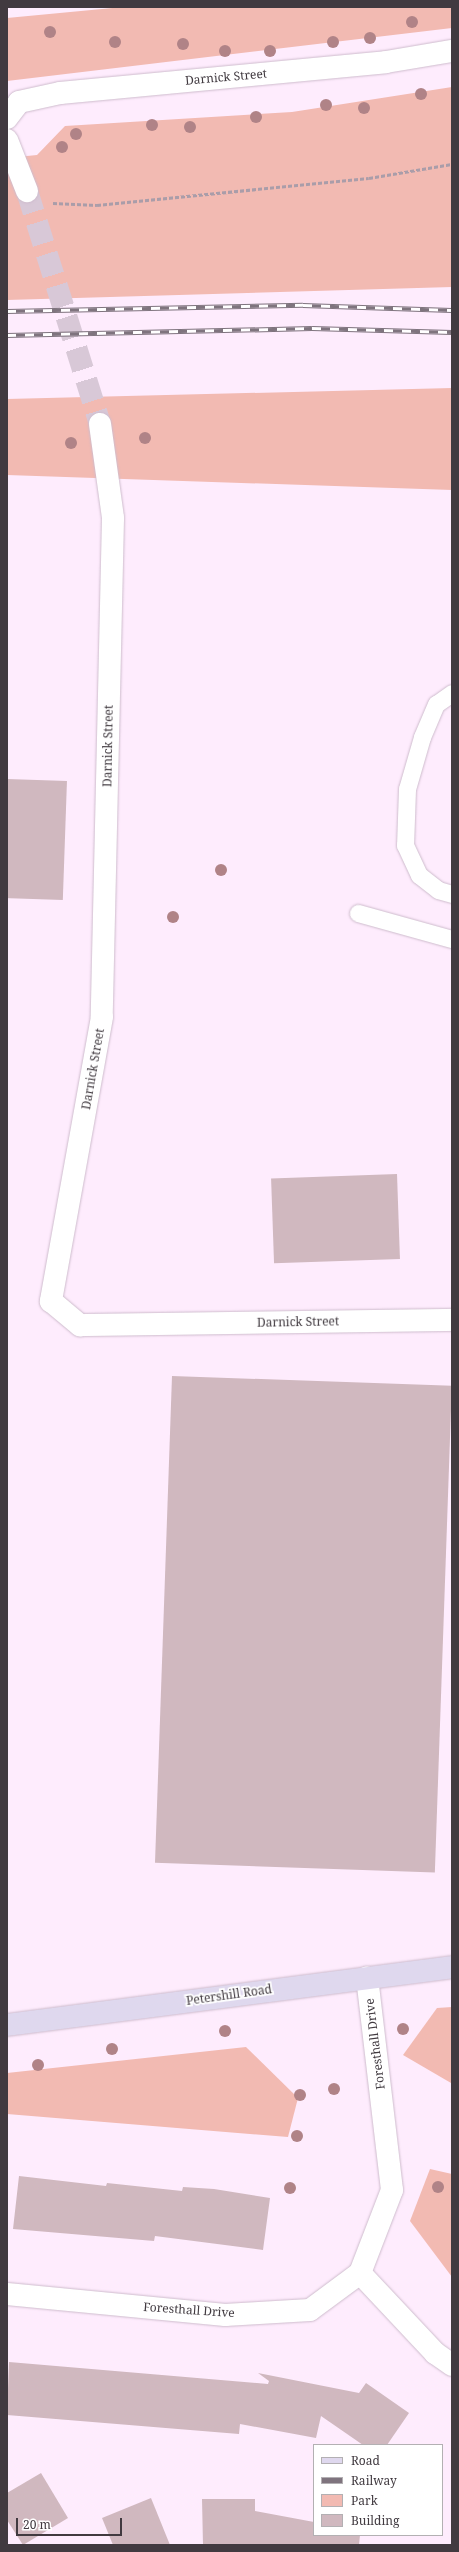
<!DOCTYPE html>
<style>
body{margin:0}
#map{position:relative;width:459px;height:2552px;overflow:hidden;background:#feecfd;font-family:"Noto Serif",serif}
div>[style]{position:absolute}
.green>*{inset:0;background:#f2bab2}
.building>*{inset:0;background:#d0b8bf;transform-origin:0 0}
.street-tunnel>*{height:22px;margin-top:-11px;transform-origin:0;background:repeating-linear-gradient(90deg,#d8c8d7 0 22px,transparent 0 33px)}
.path>*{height:2.5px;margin-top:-1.25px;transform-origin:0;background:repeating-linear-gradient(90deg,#aa9da9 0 4px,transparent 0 6px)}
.roads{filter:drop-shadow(0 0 1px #cebccd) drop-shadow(0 0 1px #cebccd)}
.lane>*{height:17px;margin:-8.5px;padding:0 8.5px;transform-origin:8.5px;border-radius:8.5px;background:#fff}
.street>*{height:22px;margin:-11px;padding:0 11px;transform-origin:11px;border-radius:11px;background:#fff}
.secondary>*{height:22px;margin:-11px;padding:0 11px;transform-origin:11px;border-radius:11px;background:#dfd8ee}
.rail>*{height:4.5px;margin-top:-2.25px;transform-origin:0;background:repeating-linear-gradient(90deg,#fff 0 9px,#7f747e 0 18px);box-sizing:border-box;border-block:1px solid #7f747e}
.trees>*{width:12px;height:12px;margin:-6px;border-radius:50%;background:#b08387}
span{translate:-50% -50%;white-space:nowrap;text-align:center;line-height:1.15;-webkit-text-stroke:3.5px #fff;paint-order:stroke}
.street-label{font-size:12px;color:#413a40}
.frame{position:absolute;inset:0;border:8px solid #413a40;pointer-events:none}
.legend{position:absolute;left:313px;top:2444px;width:130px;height:92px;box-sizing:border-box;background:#fff;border:1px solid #b3b0b3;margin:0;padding:5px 7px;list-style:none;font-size:12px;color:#413a40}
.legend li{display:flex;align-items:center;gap:8px;height:20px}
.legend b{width:20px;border:1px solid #b3b0b3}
.scale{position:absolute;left:16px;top:2518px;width:106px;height:18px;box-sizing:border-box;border:2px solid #413a40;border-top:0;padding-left:5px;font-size:12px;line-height:14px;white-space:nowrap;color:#413a40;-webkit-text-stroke:3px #fff;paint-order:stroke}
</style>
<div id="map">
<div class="green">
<div style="clip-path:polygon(123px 7px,452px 7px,452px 28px,7px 81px,7px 18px)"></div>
<div style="clip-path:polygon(452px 87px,452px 287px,7px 300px,7px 158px,37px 155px,65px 126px,292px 112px)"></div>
<div style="clip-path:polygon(452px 388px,452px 490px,7px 475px,7px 399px)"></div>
<div style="clip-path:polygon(452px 2007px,452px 2082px,451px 2083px,403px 2055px,437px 2008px)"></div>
<div style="clip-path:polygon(246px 2047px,298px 2098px,288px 2137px,7px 2114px,7px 2073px)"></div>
<div style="clip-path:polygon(430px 2169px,452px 2174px,452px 2277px,410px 2221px)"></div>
</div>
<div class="building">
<div style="left:7px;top:779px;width:60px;height:119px;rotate:2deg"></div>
<div style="left:397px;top:1174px;width:85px;height:126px;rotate:88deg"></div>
<div style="left:172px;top:1376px;width:280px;height:487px;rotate:2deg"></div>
<div style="clip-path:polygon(19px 2176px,106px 2186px,107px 2183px,182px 2191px,183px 2187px,214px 2189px,270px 2198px,263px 2250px,155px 2236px,154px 2241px,13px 2229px)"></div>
<div style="clip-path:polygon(9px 2362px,268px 2384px,269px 2381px,258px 2373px,359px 2393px,366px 2383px,409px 2413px,387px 2445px,363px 2445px,321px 2416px,316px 2438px,240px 2424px,239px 2434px,7px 2415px)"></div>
<div style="clip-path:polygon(41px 2473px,68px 2518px,23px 2545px,7px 2520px,7px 2493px)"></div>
<div style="clip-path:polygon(151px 2498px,170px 2545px,113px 2545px,102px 2518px)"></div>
<div style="clip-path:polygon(202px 2499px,255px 2499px,255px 2511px,314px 2522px,314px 2535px,360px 2535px,359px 2545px,203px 2545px)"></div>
</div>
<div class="street-tunnel">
<div style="left:27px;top:191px;width:244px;rotate:72.6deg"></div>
</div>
<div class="path">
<div style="left:53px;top:203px;width:44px;rotate:2.6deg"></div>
<div style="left:97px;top:205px;width:273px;rotate:-5.7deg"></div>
<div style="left:369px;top:178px;width:84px;rotate:-9.6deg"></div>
</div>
<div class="roads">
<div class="lane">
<div style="left:452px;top:693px;width:19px;rotate:145deg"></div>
<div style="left:436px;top:704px;width:36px;rotate:113deg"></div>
<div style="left:422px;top:737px;width:54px;rotate:106.1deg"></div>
<div style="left:407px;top:789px;width:56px;rotate:92deg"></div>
<div style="left:405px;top:845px;width:33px;rotate:65deg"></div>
<div style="left:419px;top:875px;width:24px;rotate:38deg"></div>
<div style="left:438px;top:890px;width:15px;rotate:16deg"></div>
<div style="left:358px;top:913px;width:98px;rotate:15.5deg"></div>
</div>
<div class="street">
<div style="left:7px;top:118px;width:20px;rotate:-53deg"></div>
<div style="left:19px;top:102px;width:42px;rotate:-12.4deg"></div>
<div style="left:60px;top:93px;width:327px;rotate:-5.4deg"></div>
<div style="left:386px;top:62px;width:67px;rotate:-9.5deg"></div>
<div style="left:7px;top:140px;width:55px;rotate:68.6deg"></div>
<div style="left:100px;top:424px;width:95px;rotate:82.1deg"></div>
<div style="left:113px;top:518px;width:499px;rotate:91.3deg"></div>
<div style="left:102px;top:1017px;width:289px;rotate:100.2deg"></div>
<div style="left:51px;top:1301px;width:38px;rotate:40deg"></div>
<div style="left:80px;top:1325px;width:372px;rotate:-0.8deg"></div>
<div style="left:360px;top:2273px;width:110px;rotate:46.8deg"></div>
<div style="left:435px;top:2353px;width:21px;rotate:35deg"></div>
<div style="left:7px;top:2294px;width:219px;rotate:5.5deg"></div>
<div style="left:225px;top:2315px;width:85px;rotate:-3.4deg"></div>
<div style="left:310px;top:2310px;width:62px;rotate:-36.5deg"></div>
<div style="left:360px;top:2273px;width:89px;rotate:-68.9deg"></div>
<div style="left:392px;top:2190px;width:214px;rotate:-96.7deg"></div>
</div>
<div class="secondary">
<div style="left:7px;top:2025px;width:449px;rotate:-7.4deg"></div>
</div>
</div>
<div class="rail">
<div style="left:7px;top:311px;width:296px;rotate:-1.2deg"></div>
<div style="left:303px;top:305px;width:149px;rotate:1.9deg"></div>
<div style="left:7px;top:335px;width:305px;rotate:-1.3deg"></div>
<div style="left:312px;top:328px;width:140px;rotate:1.6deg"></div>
</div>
<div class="trees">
<div style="left:412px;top:22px"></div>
<div style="left:50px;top:32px"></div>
<div style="left:370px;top:38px"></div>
<div style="left:115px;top:42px"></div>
<div style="left:333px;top:42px"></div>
<div style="left:183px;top:44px"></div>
<div style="left:225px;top:51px"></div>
<div style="left:270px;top:51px"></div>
<div style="left:421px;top:94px"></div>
<div style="left:326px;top:105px"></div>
<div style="left:364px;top:108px"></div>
<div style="left:256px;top:117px"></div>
<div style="left:152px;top:125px"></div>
<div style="left:190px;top:127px"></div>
<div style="left:76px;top:134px"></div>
<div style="left:62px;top:147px"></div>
<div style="left:145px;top:438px"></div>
<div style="left:71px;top:443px"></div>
<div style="left:221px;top:870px"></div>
<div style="left:173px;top:917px"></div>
<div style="left:403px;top:2029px"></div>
<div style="left:225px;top:2031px"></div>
<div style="left:112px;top:2049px"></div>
<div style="left:38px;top:2065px"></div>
<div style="left:334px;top:2089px"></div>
<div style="left:300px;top:2095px"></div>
<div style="left:297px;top:2136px"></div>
<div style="left:438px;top:2187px"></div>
<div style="left:290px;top:2188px"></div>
</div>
<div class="street-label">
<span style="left:226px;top:77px;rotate:-5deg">Darnick Street</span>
<span style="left:108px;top:746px;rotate:-89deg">Darnick Street</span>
<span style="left:93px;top:1069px;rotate:-80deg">Darnick Street</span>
<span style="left:298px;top:1322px;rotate:-1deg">Darnick Street</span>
<span style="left:229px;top:1995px;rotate:-8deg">Petershill Road</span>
<span style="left:375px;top:2044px;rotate:-97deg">Foresthall Drive</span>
<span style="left:189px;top:2310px;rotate:4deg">Foresthall Drive</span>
</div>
<div class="frame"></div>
<ul class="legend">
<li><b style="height:5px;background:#dfd8ee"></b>Road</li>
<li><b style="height:5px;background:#7f747e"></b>Railway</li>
<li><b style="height:11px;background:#f2bab2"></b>Park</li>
<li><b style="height:11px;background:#d0b8bf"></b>Building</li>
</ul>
<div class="scale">20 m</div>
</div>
